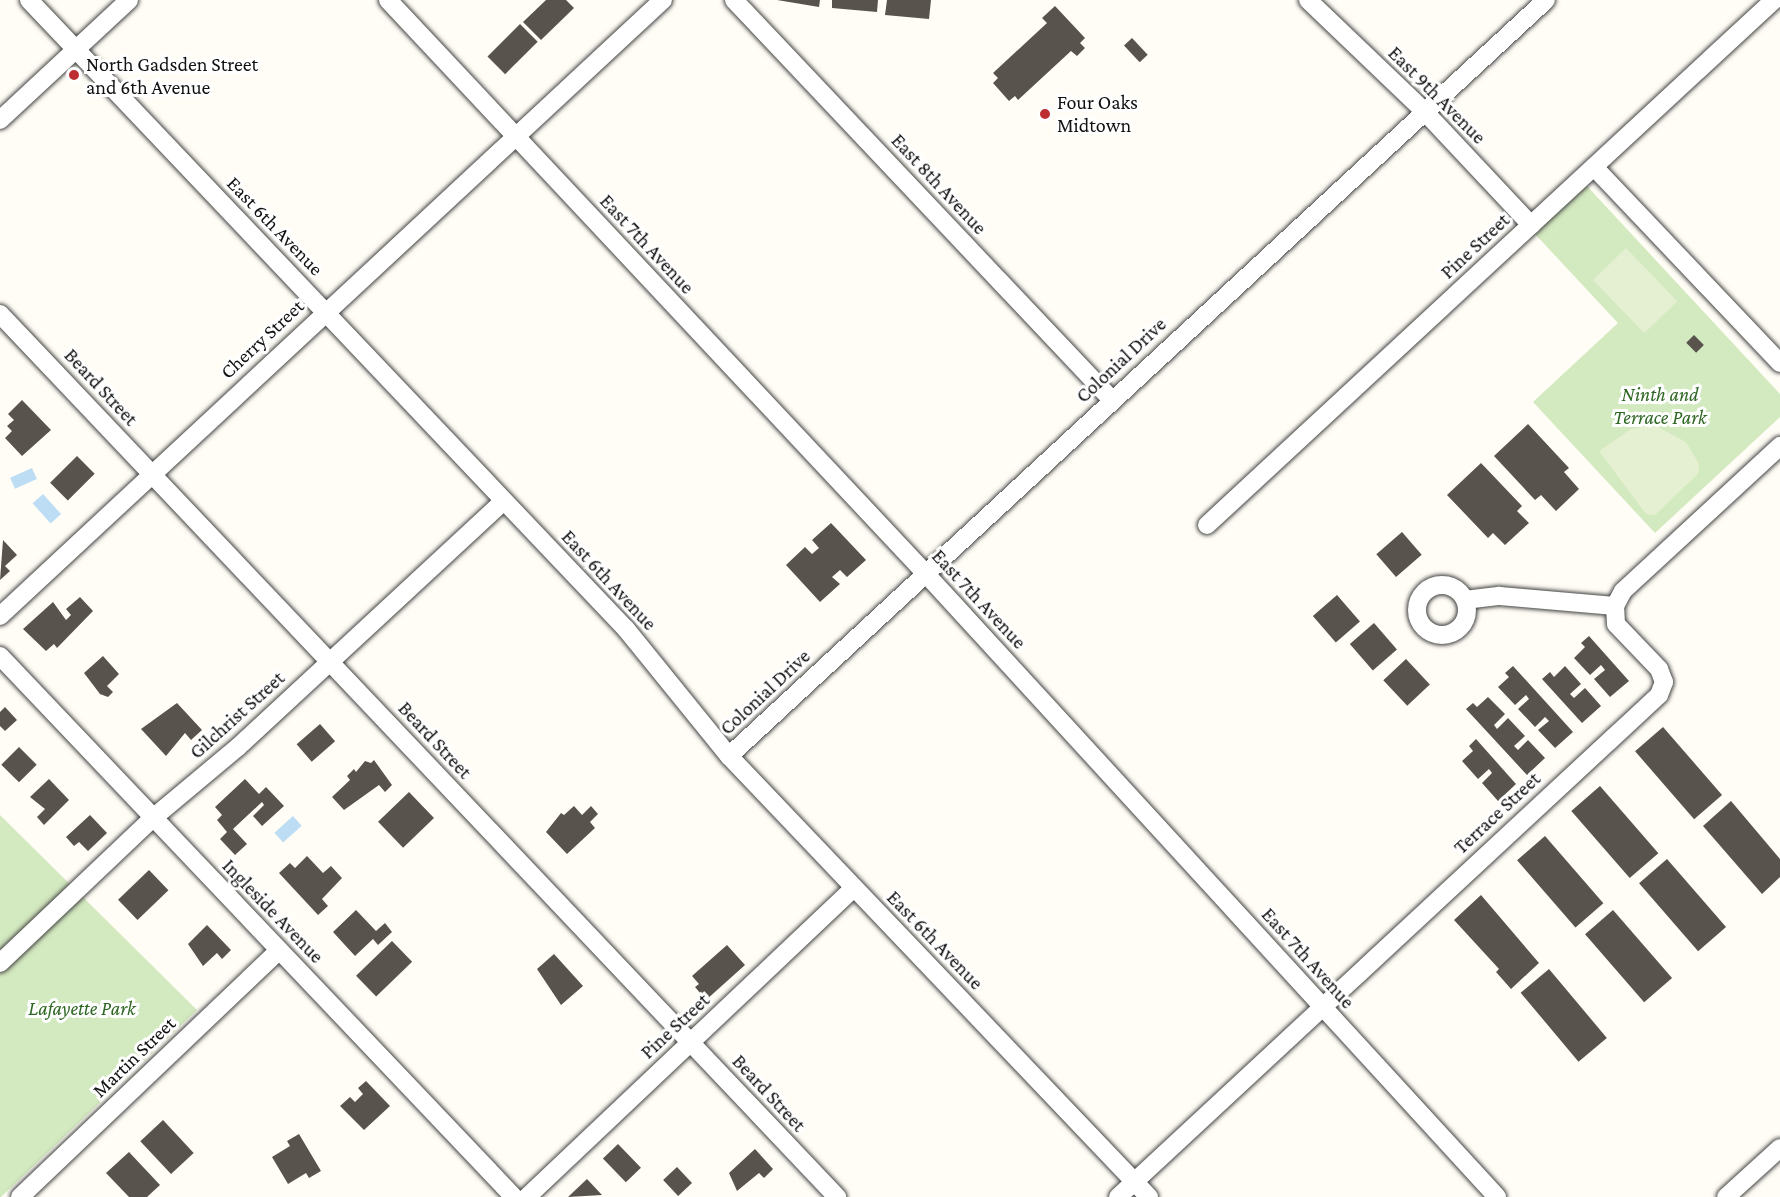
<!DOCTYPE html>
<style>
body{margin:0}
#map{position:relative;width:1780px;height:1197px;overflow:hidden;background:#fffdf5;font-family:"Crimson Pro",serif}
div>[style]{position:absolute}
.green>*{inset:0;background:#d3e9bf}
.pitch>*{inset:0;background:#e4f0d1;transform-origin:0 0}
.water>*{inset:0;background:#bcddf4;transform-origin:0 0}
.building>*{inset:0;background:#59534e;transform-origin:0 0}
.roads{filter:drop-shadow(0 0 2px #444) drop-shadow(0 0 2px #444)}
.minor>*{height:18px;margin:-9px;padding:0 9px;transform-origin:9px;border-radius:9px;background:#fff}
.minor>.ring{margin:-9px;padding:0;box-sizing:content-box;background:none;border:18px solid #fff;border-radius:50%}
.dots>*{width:16px;height:16px;translate:-50% -50%;box-sizing:border-box;border:3px solid #fff;border-radius:50%}
span{translate:-50% -50%;white-space:nowrap;text-align:center;line-height:1.15;-webkit-text-stroke:6px #fff;paint-order:stroke}
.poi-label{font-size:20px;color:#111}
.left{translate:0 -50%;text-align:left}
.street-label{font-size:20px;color:#111}
.park-label{font-size:20px;color:#2e6723;font-style:italic}
</style>
<div id="map">
<div class="green">
<div style="clip-path:polygon(1586px 185px,1780px 394px,1780px 417px,1655px 533px,1533px 402px,1618px 323px,1534px 233px)"></div>
<div style="clip-path:polygon(0 815px,197px 1010px,1px 1197px,0 1197px)"></div>
</div>
<div class="pitch">
<div style="left:1626px;top:248px;width:74px;height:46px;rotate:46deg"></div>
<div style="clip-path:polygon(1643px 427px,1658px 427px,1686px 442px,1699px 464px,1698px 474px,1655px 515px,1646px 514px,1599px 451px,1631px 429px)"></div>
</div>
<div class="water">
<div style="left:32px;top:468px;width:12px;height:24px;rotate:66deg"></div>
<div style="left:43px;top:494px;width:27px;height:14px;rotate:48deg"></div>
<div style="left:293px;top:816px;width:13px;height:25px;rotate:48deg"></div>
</div>
<div class="building">
<div style="clip-path:polygon(546px 0,566px 0,574px 8px,541px 40px,523px 22px)"></div>
<div style="clip-path:polygon(777px 0,820px 0,819px 7px)"></div>
<div style="clip-path:polygon(832px 0,878px 0,877px 12px,832px 8px)"></div>
<div style="clip-path:polygon(887px 0,931px 0,929px 19px,885px 15px)"></div>
<div style="clip-path:polygon(1055px 6px,1085px 38px,1080px 43px,1085px 48px,1077px 56px,1071px 51px,1018px 100px,1015px 96px,1009px 101px,993px 83px,998px 78px,993px 73px,1047px 23px,1042px 18px)"></div>
<div style="left:520px;top:24px;width:25px;height:46px;rotate:45deg"></div>
<div style="left:1132px;top:38px;width:23px;height:11px;rotate:47deg"></div>
<div style="left:1694px;top:335px;width:14px;height:11px;rotate:45deg"></div>
<div style="clip-path:polygon(22px 400px,51px 430px,22px 456px,5px 438px,12px 431px,7px 426px,14px 420px,8px 414px)"></div>
<div style="clip-path:polygon(1528px 424px,1569px 468px,1564px 472px,1579px 489px,1556px 511px,1541px 495px,1535px 500px,1494px 456px)"></div>
<div style="left:77px;top:456px;width:25px;height:38px;rotate:45deg"></div>
<div style="clip-path:polygon(1481px 463px,1522px 506px,1517px 511px,1529px 523px,1505px 545px,1493px 533px,1488px 538px,1447px 495px)"></div>
<div style="clip-path:polygon(831px 523px,866px 560px,847px 577px,840px 570px,832px 577px,840px 584px,820px 602px,786px 565px,805px 547px,812px 554px,819px 548px,812px 540px)"></div>
<div style="left:1402px;top:532px;width:30px;height:34px;rotate:49deg"></div>
<div style="clip-path:polygon(3px 540px,17px 555px,5px 566px,10px 571px,0 580px)"></div>
<div style="left:1337px;top:595px;width:35px;height:32px;rotate:49deg"></div>
<div style="clip-path:polygon(80px 597px,93px 611px,57px 648px,54px 644px,46px 651px,23px 629px,53px 602px,66px 620px,71px 615px,66px 609px)"></div>
<div style="left:1374px;top:623px;width:35px;height:32px;rotate:49deg"></div>
<div style="clip-path:polygon(1589px 636px,1629px 681px,1610px 697px,1594px 679px,1605px 670px,1601px 665px,1590px 675px,1574px 658px,1585px 647px,1581px 643px)"></div>
<div style="clip-path:polygon(103px 656px,119px 674px,107px 686px,113px 692px,108px 697px,100px 694px,84px 673px)"></div>
<div style="left:1406px;top:659px;width:35px;height:31px;rotate:47deg"></div>
<div style="clip-path:polygon(1513px 666px,1573px 732px,1555px 748px,1538px 730px,1549px 721px,1545px 717px,1535px 727px,1518px 709px,1529px 699px,1526px 695px,1515px 705px,1498px 687px,1509px 677px,1505px 673px)"></div>
<div style="clip-path:polygon(1565px 666px,1581px 684px,1570px 694px,1574px 698px,1585px 688px,1601px 706px,1582px 723px,1542px 679px,1550px 672px,1554px 677px)"></div>
<div style="clip-path:polygon(1488px 697px,1505px 714px,1494px 725px,1497px 729px,1508px 718px,1525px 736px,1514px 746px,1518px 750px,1528px 740px,1545px 758px,1527px 775px,1466px 709px,1473px 703px,1477px 707px)"></div>
<div style="clip-path:polygon(177px 703px,202px 730px,191px 740px,185px 733px,166px 756px,141px 729px)"></div>
<div style="clip-path:polygon(5px 707px,17px 720px,5px 731px,0 726px,0 712px)"></div>
<div style="left:320px;top:724px;width:23px;height:31px;rotate:49deg"></div>
<div style="left:1663px;top:727px;width:90px;height:37px;rotate:49deg"></div>
<div style="clip-path:polygon(1476px 739px,1516px 784px,1498px 801px,1482px 783px,1492px 773px,1489px 769px,1478px 779px,1462px 761px,1473px 751px,1469px 746px)"></div>
<div style="left:19px;top:747px;width:25px;height:25px;rotate:45deg"></div>
<div style="clip-path:polygon(374px 760px,392px 785px,385px 792px,379px 785px,344px 810px,332px 797px,350px 780px,347px 776px,354px 769px,356px 772px,365px 761px,371px 763px)"></div>
<div style="clip-path:polygon(49px 779px,69px 800px,44px 825px,37px 817px,45px 809px,30px 797px)"></div>
<div style="clip-path:polygon(245px 779px,259px 794px,266px 787px,284px 806px,262px 826px,253px 816px,264px 805px,262px 802px,233px 829px,247px 844px,235px 855px,220px 839px,227px 832px,217px 820px,222px 815px,215px 807px)"></div>
<div style="left:1600px;top:786px;width:89px;height:38px;rotate:49deg"></div>
<div style="left:409px;top:792px;width:36px;height:43px;rotate:46deg"></div>
<div style="clip-path:polygon(1731px 801px,1780px 859px,1780px 877px,1762px 894px,1703px 826px)"></div>
<div style="clip-path:polygon(574px 806px,582px 815px,591px 806px,598px 814px,590px 822px,595px 828px,567px 854px,546px 832px,561px 813px,564px 815px)"></div>
<div style="clip-path:polygon(90px 815px,107px 833px,88px 851px,79px 842px,74px 846px,66px 837px)"></div>
<div style="left:1545px;top:836px;width:89px;height:37px;rotate:49deg"></div>
<div style="clip-path:polygon(307px 856px,323px 873px,331px 866px,342px 878px,322px 899px,328px 906px,318px 915px,279px 873px,290px 863px,295px 868px)"></div>
<div style="left:1667px;top:859px;width:90px;height:37px;rotate:49deg"></div>
<div style="left:149px;top:870px;width:28px;height:43px;rotate:46deg"></div>
<div style="clip-path:polygon(1481px 895px,1539px 963px,1511px 989px,1496px 972px,1499px 969px,1454px 920px)"></div>
<div style="clip-path:polygon(356px 910px,376px 931px,385px 923px,392px 932px,378px 945px,373px 939px,355px 956px,333px 932px)"></div>
<div style="left:1613px;top:910px;width:90px;height:37px;rotate:49deg"></div>
<div style="clip-path:polygon(207px 925px,231px 950px,222px 959px,217px 953px,203px 966px,188px 944px)"></div>
<div style="left:392px;top:941px;width:29px;height:50px;rotate:46deg"></div>
<div style="clip-path:polygon(727px 945px,745px 965px,706px 1000px,695px 987px,699px 984px,692px 976px)"></div>
<div style="clip-path:polygon(554px 954px,583px 986px,561px 1005px,537px 969px)"></div>
<div style="left:1549px;top:969px;width:90px;height:37px;rotate:50deg"></div>
<div style="clip-path:polygon(366px 1081px,390px 1106px,364px 1130px,340px 1106px,350px 1097px,355px 1102px,363px 1094px,358px 1088px)"></div>
<div style="left:163px;top:1120px;width:45px;height:31px;rotate:47deg"></div>
<div style="clip-path:polygon(299px 1134px,321px 1171px,309px 1178px,306px 1173px,288px 1184px,272px 1157px,290px 1146px,287px 1141px)"></div>
<div style="left:618px;top:1144px;width:33px;height:21px;rotate:46deg"></div>
<div style="clip-path:polygon(755px 1149px,773px 1169px,764px 1178px,759px 1173px,737px 1191px,729px 1173px)"></div>
<div style="clip-path:polygon(129px 1152px,160px 1185px,147px 1197px,129px 1197px,106px 1173px)"></div>
<div style="left:677px;top:1167px;width:22px;height:19px;rotate:47deg"></div>
<div style="clip-path:polygon(587px 1179px,602px 1195px,568px 1197px)"></div>
</div>
<div class="roads">
<div class="minor">
<div style="left:29px;top:0;width:867px;rotate:46.5deg"></div>
<div style="left:626px;top:629px;width:164px;rotate:51deg"></div>
<div style="left:729px;top:756px;width:609px;rotate:46.4deg"></div>
<div style="left:388px;top:0;width:787px;rotate:46.85deg"></div>
<div style="left:926px;top:574px;width:845px;rotate:47.49deg"></div>
<div style="left:734px;top:0;width:549px;rotate:46.62deg"></div>
<div style="left:1308px;top:0;width:162px;rotate:43.7deg"></div>
<div style="left:1425px;top:112px;width:155px;rotate:46.8deg"></div>
<div style="left:0;top:120px;width:176px;rotate:-42.9deg"></div>
<div style="left:1595px;top:168px;width:269px;rotate:46.5deg"></div>
<div style="left:0;top:314px;width:1217px;rotate:46.53deg"></div>
<div style="left:1207px;top:525px;width:773px;rotate:-42.8deg"></div>
<div class="ring" style="left:1417px;top:585px;width:32px;height:32px"></div>
<div style="left:1465px;top:600px;width:35px;rotate:-7deg"></div>
<div style="left:1500px;top:596px;width:115px;rotate:5deg"></div>
<div style="left:0;top:616px;width:905px;rotate:-42.9deg"></div>
<div style="left:0;top:656px;width:746px;rotate:46.47deg"></div>
<div style="left:729px;top:756px;width:1113px;rotate:-42.78deg"></div>
<div style="left:0;top:963px;width:211px;rotate:-43.5deg"></div>
<div style="left:153px;top:818px;width:111px;rotate:-39.9deg"></div>
<div style="left:238px;top:747px;width:362px;rotate:-42.8deg"></div>
<div style="left:20px;top:1197px;width:358px;rotate:-43.6deg"></div>
<div style="left:527px;top:1197px;width:450px;rotate:-43.4deg"></div>
<div style="left:1118px;top:1197px;width:738px;rotate:-42.86deg"></div>
<div style="left:1659px;top:695px;width:14px;rotate:-69deg"></div>
<div style="left:1664px;top:682px;width:14px;rotate:-111deg"></div>
<div style="left:1659px;top:669px;width:62px;rotate:-133.7deg"></div>
<div style="left:1616px;top:624px;width:18px;rotate:-93deg"></div>
<div style="left:1615px;top:606px;width:17px;rotate:-62deg"></div>
<div style="left:1623px;top:591px;width:214px;rotate:-42.7deg"></div>
<div style="left:1726px;top:1197px;width:73px;rotate:-42.2deg"></div>
</div>
</div>
<div class="dots">
<div style="left:74px;top:75px;background:#bc2e2f"></div>
<div style="left:1045px;top:114px;background:#bc2e2f"></div>
</div>
<div class="poi-label">
<span class="left" style="left:86px;top:76px">North Gadsden Street<br>and 6th Avenue</span>
<span class="left" style="left:1057px;top:114px">Four Oaks<br>Midtown</span>
</div>
<div class="street-label">
<span style="left:1437px;top:95px;rotate:45deg">East 9th Avenue</span>
<span style="left:939px;top:184px;rotate:47deg">East 8th Avenue</span>
<span style="left:275px;top:226px;rotate:46deg">East 6th Avenue</span>
<span style="left:647px;top:244px;rotate:47deg">East 7th Avenue</span>
<span style="left:1475px;top:246px;rotate:-43deg">Pine Street</span>
<span style="left:262px;top:339px;rotate:-43deg">Cherry Street</span>
<span style="left:1121px;top:360px;rotate:-43deg">Colonial Drive</span>
<span style="left:101px;top:387px;rotate:47deg">Beard Street</span>
<span style="left:609px;top:580px;rotate:47deg">East 6th Avenue</span>
<span style="left:979px;top:599px;rotate:47deg">East 7th Avenue</span>
<span style="left:765px;top:692px;rotate:-43deg">Colonial Drive</span>
<span style="left:237px;top:715px;rotate:-42deg">Gilchrist Street</span>
<span style="left:435px;top:740px;rotate:47deg">Beard Street</span>
<span style="left:1497px;top:813px;rotate:-43deg">Terrace Street</span>
<span style="left:273px;top:911px;rotate:46deg">Ingleside Avenue</span>
<span style="left:935px;top:940px;rotate:46deg">East 6th Avenue</span>
<span style="left:1308px;top:958px;rotate:48deg">East 7th Avenue</span>
<span style="left:675px;top:1026px;rotate:-43deg">Pine Street</span>
<span style="left:134px;top:1057px;rotate:-44deg">Martin Street</span>
<span style="left:769px;top:1093px;rotate:47deg">Beard Street</span>
</div>
<div class="park-label">
<span style="left:1660px;top:406px">Ninth and<br>Terrace Park</span>
<span style="left:82px;top:1008px">Lafayette Park</span>
</div>
</div>
